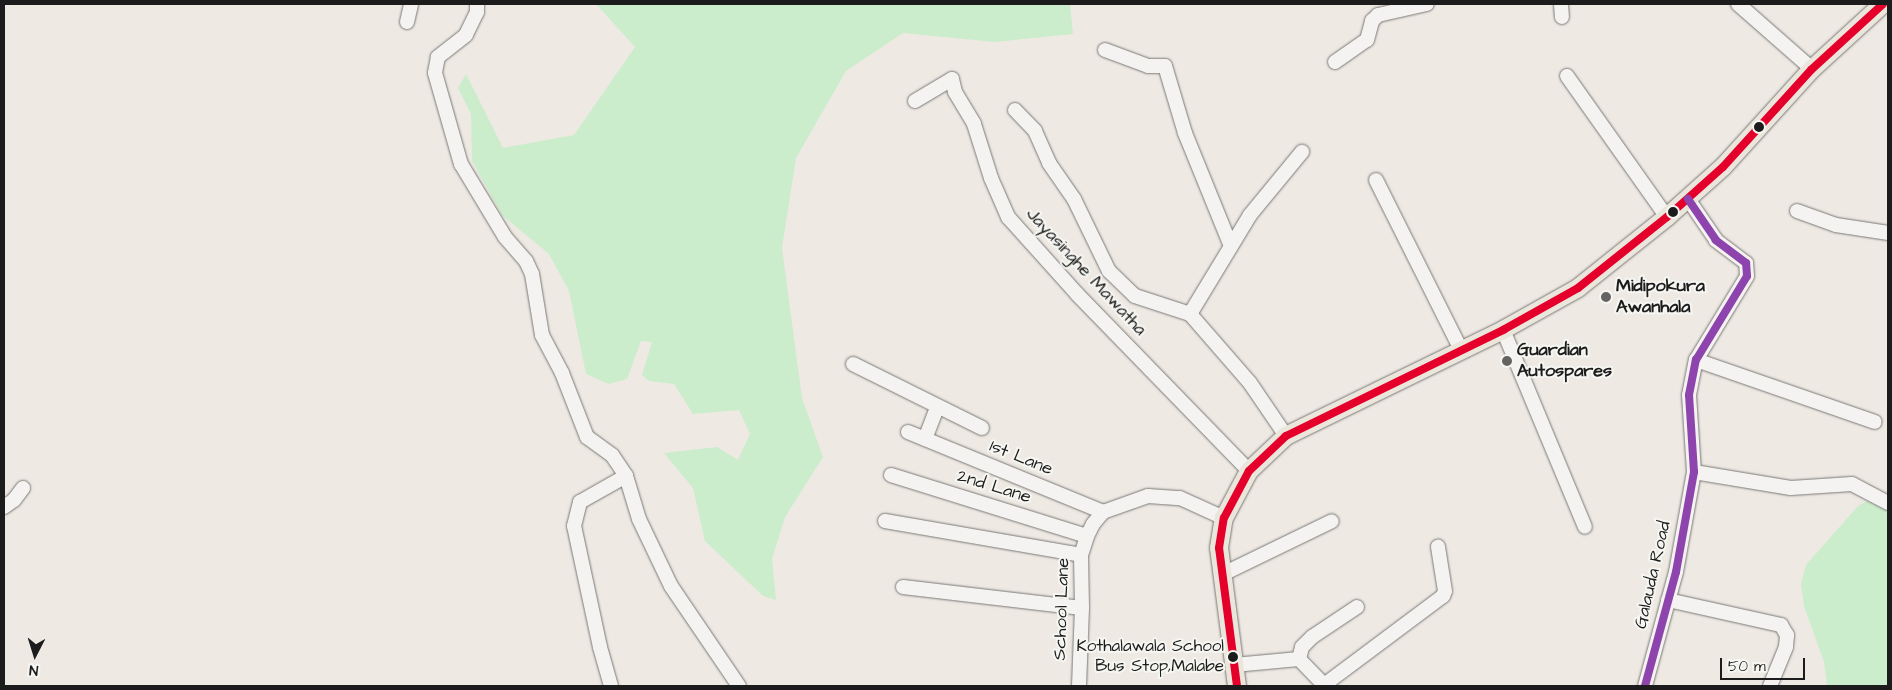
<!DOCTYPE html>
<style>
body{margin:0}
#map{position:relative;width:1892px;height:690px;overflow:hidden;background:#eee9e3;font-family:"Architects Daughter",sans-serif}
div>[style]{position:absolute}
.green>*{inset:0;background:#cbedcb}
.roads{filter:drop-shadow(0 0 1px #7a7876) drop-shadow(0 0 1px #7a7876)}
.minor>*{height:14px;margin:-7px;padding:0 7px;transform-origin:7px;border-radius:7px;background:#f4f3f1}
.major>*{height:18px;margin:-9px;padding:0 9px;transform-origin:9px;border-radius:9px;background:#ebe6dc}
.bus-1>*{height:8px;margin:-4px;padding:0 4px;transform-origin:4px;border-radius:4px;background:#e4002b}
.bus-2>*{height:8px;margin:-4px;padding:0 4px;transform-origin:4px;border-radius:4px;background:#8e44ad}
.dots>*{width:14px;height:14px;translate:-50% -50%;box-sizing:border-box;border:2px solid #f6f6f2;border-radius:50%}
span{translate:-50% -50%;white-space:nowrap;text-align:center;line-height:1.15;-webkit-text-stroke:4px #f6f6f2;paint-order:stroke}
.bus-label{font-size:17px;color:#1c1c1c}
.right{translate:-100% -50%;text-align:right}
.street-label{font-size:18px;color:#1c1c1c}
.poi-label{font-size:18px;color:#1c1c1c;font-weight:700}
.left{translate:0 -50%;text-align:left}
.frame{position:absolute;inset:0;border:5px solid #1c1c1c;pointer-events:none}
.north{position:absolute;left:10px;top:630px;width:50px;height:50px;-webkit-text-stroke:4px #f6f6f2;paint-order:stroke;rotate:185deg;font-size:14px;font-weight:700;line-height:20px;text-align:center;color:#1c1c1c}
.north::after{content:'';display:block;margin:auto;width:18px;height:22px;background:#1c1c1c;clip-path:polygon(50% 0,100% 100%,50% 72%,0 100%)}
.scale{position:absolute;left:1720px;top:658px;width:85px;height:22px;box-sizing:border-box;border:2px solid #1c1c1c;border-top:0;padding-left:6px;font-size:15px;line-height:18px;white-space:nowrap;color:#1c1c1c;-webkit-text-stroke:4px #f6f6f2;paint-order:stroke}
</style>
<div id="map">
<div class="green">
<div style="clip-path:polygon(596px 4px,1070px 4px,1073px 34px,995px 42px,903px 33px,846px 71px,796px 158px,782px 248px,802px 398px,823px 457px,785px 517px,772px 559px,776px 600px,763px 596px,705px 541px,693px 488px,664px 453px,717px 447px,738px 460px,750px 434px,739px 410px,693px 414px,674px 384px,649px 381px,642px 375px,652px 342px,641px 341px,627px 379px,609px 384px,586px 374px,569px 291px,549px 254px,502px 215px,472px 161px,471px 114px,458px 88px,466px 74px,503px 148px,574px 135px,635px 47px)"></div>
<div style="clip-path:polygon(1867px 501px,1888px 511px,1888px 686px,1827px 686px,1824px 662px,1804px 606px,1801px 584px,1806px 565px,1858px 506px)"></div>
</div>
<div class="roads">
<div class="minor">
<div style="left:477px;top:4px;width:8px;rotate:90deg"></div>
<div style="left:477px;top:12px;width:25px;rotate:116deg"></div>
<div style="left:466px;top:35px;width:36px;rotate:142deg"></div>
<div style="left:438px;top:57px;width:16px;rotate:101deg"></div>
<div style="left:435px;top:73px;width:95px;rotate:74.1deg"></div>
<div style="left:461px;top:164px;width:85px;rotate:58.9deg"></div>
<div style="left:505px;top:237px;width:32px;rotate:49deg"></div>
<div style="left:526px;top:261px;width:14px;rotate:65deg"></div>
<div style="left:532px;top:274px;width:62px;rotate:80.7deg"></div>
<div style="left:542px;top:335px;width:43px;rotate:62.2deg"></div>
<div style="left:562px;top:373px;width:69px;rotate:68.7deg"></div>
<div style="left:587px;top:437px;width:31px;rotate:36deg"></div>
<div style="left:612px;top:455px;width:25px;rotate:56deg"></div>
<div style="left:626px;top:476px;width:45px;rotate:73.2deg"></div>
<div style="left:639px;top:519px;width:74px;rotate:64.5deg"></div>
<div style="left:671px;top:586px;width:121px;rotate:55.8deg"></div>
<div style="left:1561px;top:4px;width:13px;rotate:86deg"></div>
<div style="left:1738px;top:4px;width:98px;rotate:41.3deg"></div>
<div style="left:407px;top:22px;width:18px;rotate:-77deg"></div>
<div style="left:1105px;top:50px;width:46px;rotate:20.4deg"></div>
<div style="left:1148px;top:66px;width:17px"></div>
<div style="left:1165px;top:66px;width:70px;rotate:73.4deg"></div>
<div style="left:1185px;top:133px;width:120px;rotate:67.9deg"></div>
<div style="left:1335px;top:62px;width:39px;rotate:-35deg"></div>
<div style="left:1367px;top:40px;width:20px;rotate:-75deg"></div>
<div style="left:1372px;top:21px;width:8px;rotate:-45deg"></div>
<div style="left:1378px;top:15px;width:50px;rotate:-12.7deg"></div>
<div style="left:1567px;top:76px;width:173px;rotate:54.7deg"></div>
<div style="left:915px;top:101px;width:43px;rotate:-30.7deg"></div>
<div style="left:952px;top:79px;width:13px;rotate:77deg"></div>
<div style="left:955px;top:92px;width:37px;rotate:59deg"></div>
<div style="left:974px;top:124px;width:57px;rotate:72.5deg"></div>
<div style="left:991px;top:178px;width:43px;rotate:66.4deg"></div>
<div style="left:1008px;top:217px;width:103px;rotate:48.1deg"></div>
<div style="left:1077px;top:294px;width:247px;rotate:45.8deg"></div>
<div style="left:1015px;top:110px;width:29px;rotate:46deg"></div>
<div style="left:1035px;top:131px;width:35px;rotate:66deg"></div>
<div style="left:1049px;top:163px;width:44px;rotate:55.2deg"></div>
<div style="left:1074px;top:199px;width:80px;rotate:64.1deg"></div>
<div style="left:1109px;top:271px;width:36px;rotate:44deg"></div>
<div style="left:1135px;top:296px;width:58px;rotate:18.1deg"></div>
<div style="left:1190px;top:314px;width:91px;rotate:49deg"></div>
<div style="left:1250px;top:383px;width:64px;rotate:55.8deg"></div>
<div style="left:1376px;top:180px;width:190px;rotate:63.4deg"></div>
<div style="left:1797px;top:211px;width:41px;rotate:19.7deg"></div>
<div style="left:1836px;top:225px;width:53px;rotate:8.7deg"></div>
<div style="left:1190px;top:314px;width:116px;rotate:-58.8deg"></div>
<div style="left:1250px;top:215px;width:82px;rotate:-50.5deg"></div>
<div style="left:1503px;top:330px;width:213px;rotate:67.4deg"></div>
<div style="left:1696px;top:360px;width:189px;rotate:19.1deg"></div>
<div style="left:853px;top:364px;width:144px;rotate:26.4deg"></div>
<div style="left:908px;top:432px;width:211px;rotate:22.3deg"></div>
<div style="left:925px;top:439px;width:34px;rotate:-69deg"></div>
<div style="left:1694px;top:472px;width:98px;rotate:9.4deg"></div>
<div style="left:1791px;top:488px;width:61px;rotate:-3.8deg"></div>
<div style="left:1852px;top:484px;width:41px;rotate:27.8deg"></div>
<div style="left:891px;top:475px;width:205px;rotate:17.3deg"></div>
<div style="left:4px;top:507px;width:12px;rotate:-35deg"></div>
<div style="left:14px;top:500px;width:15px;rotate:-53deg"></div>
<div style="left:885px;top:521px;width:199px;rotate:9.8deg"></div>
<div style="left:1221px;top:575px;width:123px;rotate:-25.9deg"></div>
<div style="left:903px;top:587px;width:180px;rotate:6.7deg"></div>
<div style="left:1668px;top:600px;width:116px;rotate:12.5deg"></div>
<div style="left:1781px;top:625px;width:12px;rotate:59deg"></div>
<div style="left:1787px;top:635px;width:12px;rotate:95deg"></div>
<div style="left:1786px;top:647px;width:42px;rotate:112.3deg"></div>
<div style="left:1299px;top:659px;width:12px;rotate:-76deg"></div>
<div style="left:1302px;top:647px;width:14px;rotate:-45deg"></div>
<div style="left:1312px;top:637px;width:54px;rotate:-33.7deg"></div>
<div style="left:1234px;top:665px;width:65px;rotate:-5.3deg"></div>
<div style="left:1299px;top:659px;width:37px;rotate:46deg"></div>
<div style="left:1324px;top:685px;width:149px;rotate:-36.8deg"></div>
<div style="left:1443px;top:596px;width:5px;rotate:-68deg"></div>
<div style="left:1445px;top:591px;width:45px;rotate:-99deg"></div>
<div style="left:611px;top:686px;width:41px;rotate:-105.8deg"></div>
<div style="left:600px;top:647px;width:124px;rotate:-102.1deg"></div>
<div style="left:574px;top:526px;width:25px;rotate:-76deg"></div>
<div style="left:580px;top:502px;width:53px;rotate:-29.5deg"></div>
<div style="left:1079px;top:686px;width:78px;rotate:-87.8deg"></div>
<div style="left:1082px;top:608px;width:53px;rotate:-91.1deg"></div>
<div style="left:1081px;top:555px;width:20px;rotate:-72deg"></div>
<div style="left:1087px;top:536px;width:13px;rotate:-63deg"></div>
<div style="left:1093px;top:524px;width:16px;rotate:-50deg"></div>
<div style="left:1103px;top:512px;width:48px;rotate:-19.6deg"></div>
<div style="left:1148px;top:496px;width:32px;rotate:4deg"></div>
<div style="left:1180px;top:498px;width:48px;rotate:24.4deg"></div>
<div style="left:1645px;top:686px;width:118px;rotate:-74.8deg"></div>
<div style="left:1676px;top:572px;width:102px;rotate:-79.8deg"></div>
<div style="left:1694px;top:472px;width:77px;rotate:-93.7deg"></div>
<div style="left:1689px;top:395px;width:36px;rotate:-79deg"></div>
<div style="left:1696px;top:360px;width:98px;rotate:-58.7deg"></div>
<div style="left:1747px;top:276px;width:13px;rotate:-94deg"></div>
<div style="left:1746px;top:263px;width:38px;rotate:-143deg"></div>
<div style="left:1716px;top:240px;width:50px;rotate:-124.3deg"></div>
</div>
<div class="major">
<div style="left:1237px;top:686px;width:139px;rotate:-97.4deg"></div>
<div style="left:1219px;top:548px;width:30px;rotate:-81deg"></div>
<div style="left:1224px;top:518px;width:53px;rotate:-62deg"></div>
<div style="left:1249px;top:471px;width:51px;rotate:-43.4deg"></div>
<div style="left:1286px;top:436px;width:242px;rotate:-26deg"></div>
<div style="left:1503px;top:330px;width:86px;rotate:-29.2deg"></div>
<div style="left:1578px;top:288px;width:114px;rotate:-38.6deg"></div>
<div style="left:1667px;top:217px;width:75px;rotate:-41.8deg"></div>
<div style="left:1723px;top:167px;width:132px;rotate:-47.8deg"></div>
<div style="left:1812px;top:69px;width:96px;rotate:-42.5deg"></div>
</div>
</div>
<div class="bus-1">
<div style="left:1237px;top:686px;width:139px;rotate:-97.4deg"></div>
<div style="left:1219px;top:548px;width:30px;rotate:-81deg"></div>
<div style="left:1224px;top:518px;width:53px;rotate:-62deg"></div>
<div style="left:1249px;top:471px;width:51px;rotate:-43.4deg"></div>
<div style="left:1286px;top:436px;width:242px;rotate:-26deg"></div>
<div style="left:1503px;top:330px;width:86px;rotate:-29.2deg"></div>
<div style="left:1578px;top:288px;width:114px;rotate:-38.6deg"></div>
<div style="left:1667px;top:217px;width:75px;rotate:-41.8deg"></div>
<div style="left:1723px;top:167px;width:132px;rotate:-47.8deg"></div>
<div style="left:1812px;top:69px;width:96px;rotate:-42.5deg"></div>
</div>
<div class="bus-2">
<div style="left:1645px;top:686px;width:118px;rotate:-74.8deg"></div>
<div style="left:1676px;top:572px;width:102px;rotate:-79.8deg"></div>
<div style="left:1694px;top:472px;width:77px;rotate:-93.7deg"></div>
<div style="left:1689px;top:395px;width:36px;rotate:-79deg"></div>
<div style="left:1696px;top:360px;width:98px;rotate:-58.7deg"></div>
<div style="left:1747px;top:276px;width:13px;rotate:-94deg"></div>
<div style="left:1746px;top:263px;width:38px;rotate:-143deg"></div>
<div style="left:1716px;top:240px;width:50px;rotate:-124.3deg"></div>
</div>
<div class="dots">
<div style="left:1759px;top:127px;background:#1c1c1c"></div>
<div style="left:1673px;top:212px;background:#1c1c1c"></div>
<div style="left:1606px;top:297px;background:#666462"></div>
<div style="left:1507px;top:361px;background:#666462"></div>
<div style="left:1233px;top:657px;background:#1c1c1c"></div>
</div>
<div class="bus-label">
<span class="right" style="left:1224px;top:657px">Kothalawala School<br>Bus Stop,Malabe</span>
</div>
<div class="street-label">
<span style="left:1086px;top:272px;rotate:47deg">Jayasinghe Mawatha</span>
<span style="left:1021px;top:458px;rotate:22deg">1st Lane</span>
<span style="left:994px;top:487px;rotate:17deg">2nd Lane</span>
<span style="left:1653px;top:575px;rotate:-77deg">Galauda Road</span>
<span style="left:1062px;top:609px;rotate:-88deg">School Lane</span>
</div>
<div class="poi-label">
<span class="left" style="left:1616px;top:297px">Midipokura<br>Awanhala</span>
<span class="left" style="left:1517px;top:361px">Guardian<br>Autospares</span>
</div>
<div class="frame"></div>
<div class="north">N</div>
<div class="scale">50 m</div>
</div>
